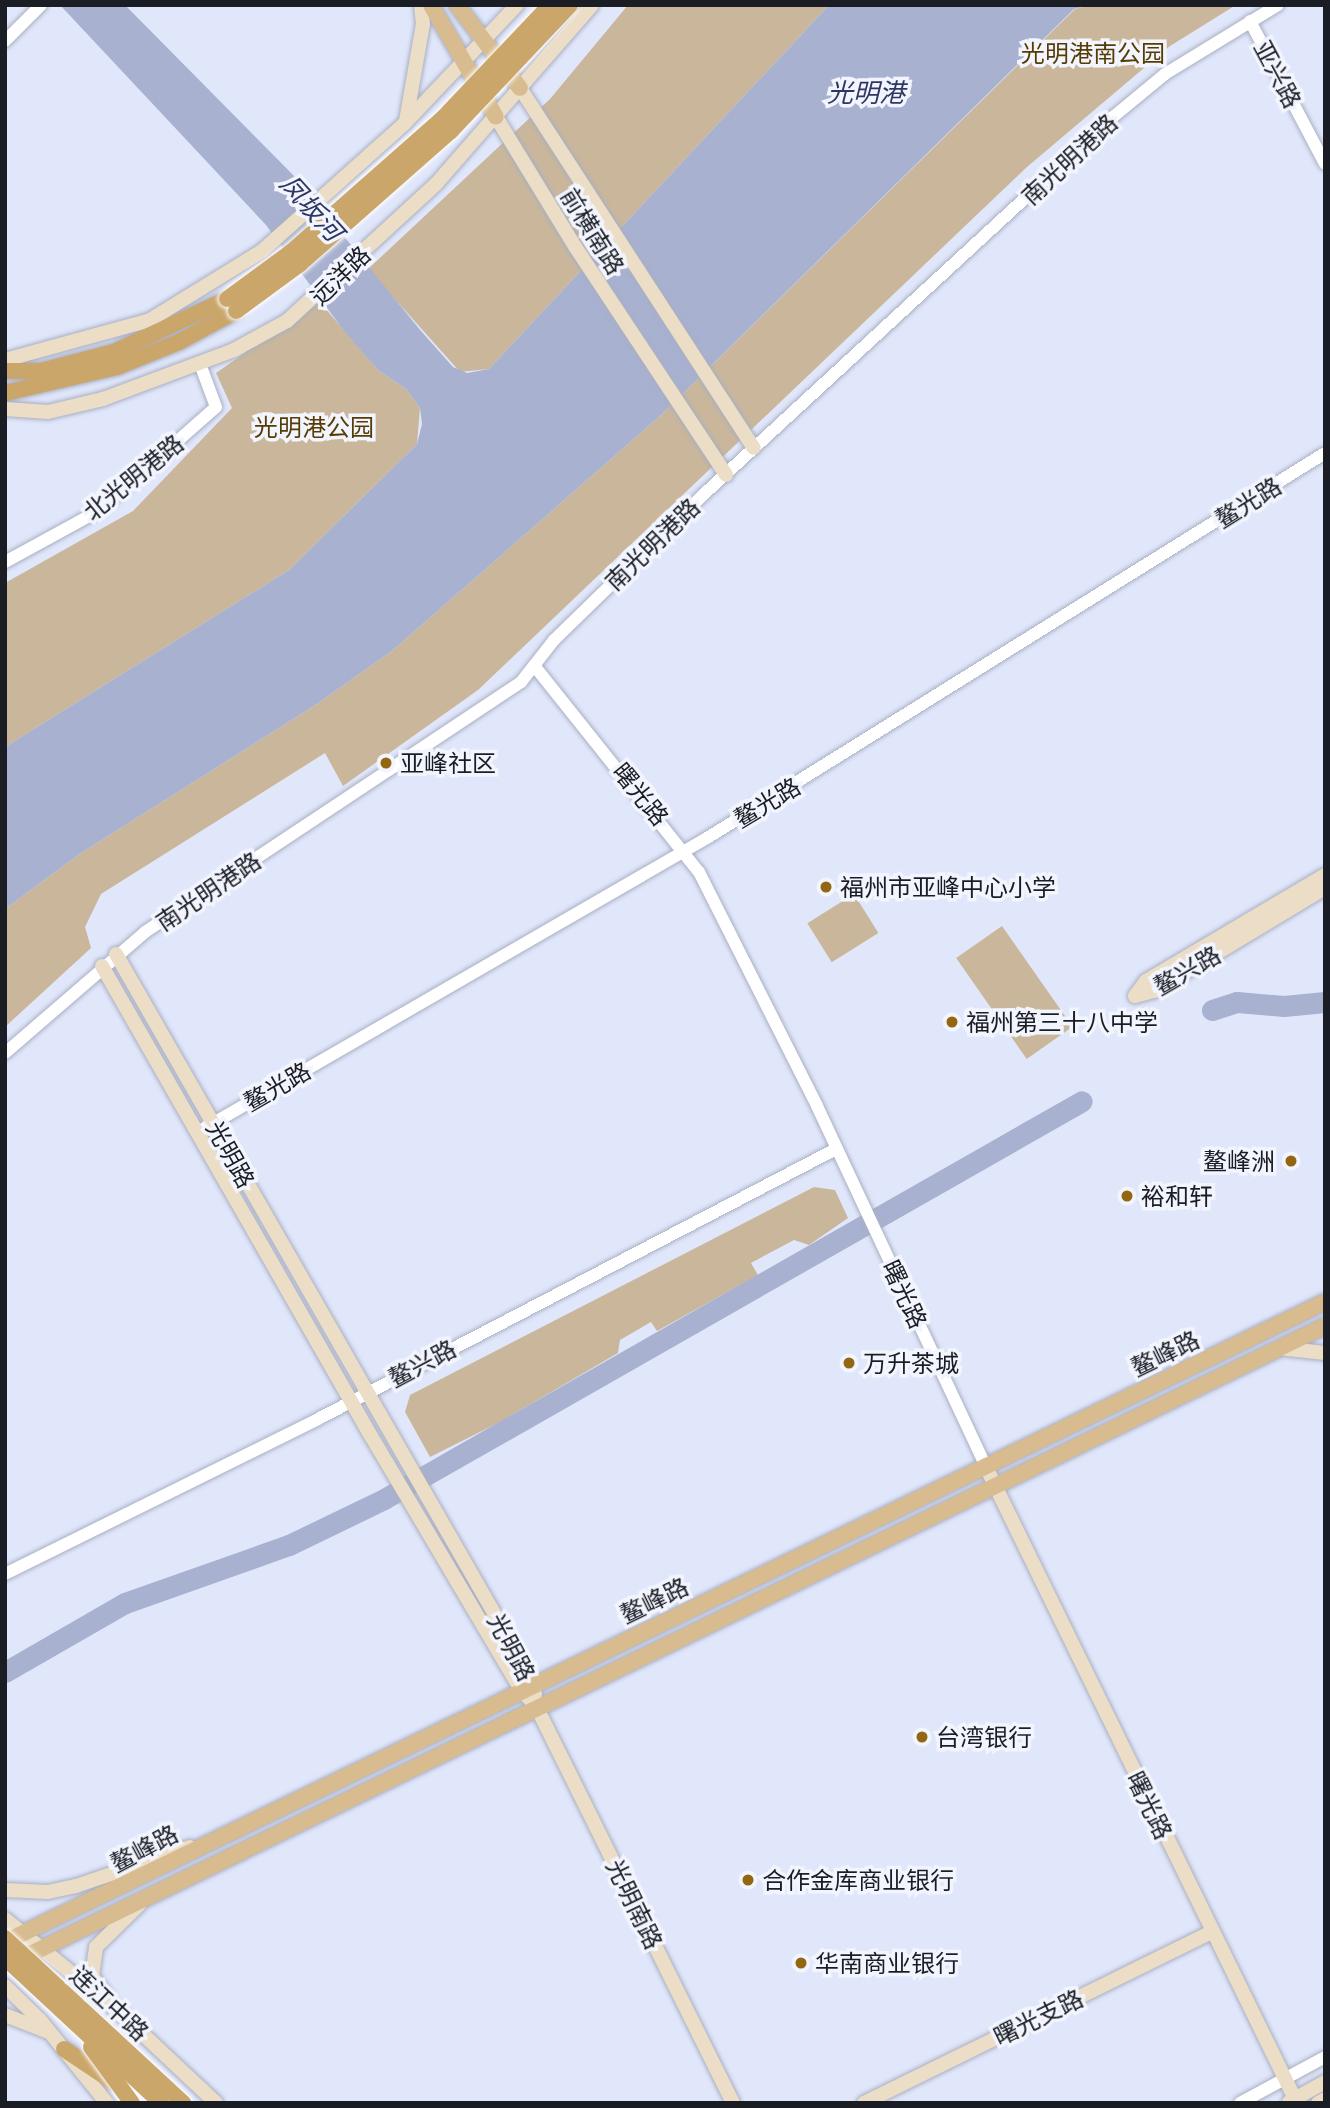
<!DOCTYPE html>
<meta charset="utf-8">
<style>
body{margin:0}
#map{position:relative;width:1330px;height:2108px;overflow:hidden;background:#e1e7fb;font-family:Barlow,"Noto Sans SC",sans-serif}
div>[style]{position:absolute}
.green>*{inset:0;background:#cab79b;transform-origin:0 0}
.water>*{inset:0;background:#a8b1d0}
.river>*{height:21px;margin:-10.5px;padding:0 10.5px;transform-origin:10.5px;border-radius:10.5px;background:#a8b1d0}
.roads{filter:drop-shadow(0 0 2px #a9afc2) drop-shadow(0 0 2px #a9afc2)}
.tertiary>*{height:12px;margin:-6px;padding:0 6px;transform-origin:6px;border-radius:6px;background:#fff}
.secondary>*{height:14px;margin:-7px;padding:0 7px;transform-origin:7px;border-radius:7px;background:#ecddc7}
.primary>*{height:16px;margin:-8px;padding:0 8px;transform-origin:8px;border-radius:8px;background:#d8bc8f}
.trunk>*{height:16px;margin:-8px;padding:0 8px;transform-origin:8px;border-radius:8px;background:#cba66a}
.bridges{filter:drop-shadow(0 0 2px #fff) drop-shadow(0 0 2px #fff)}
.trunk-bridge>*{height:16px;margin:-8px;padding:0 8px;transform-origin:8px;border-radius:8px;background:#cba66a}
.dots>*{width:19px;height:19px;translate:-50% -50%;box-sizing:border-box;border:4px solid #f2f5fd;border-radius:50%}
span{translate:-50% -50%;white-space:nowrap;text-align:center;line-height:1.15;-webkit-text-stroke:7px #f2f5fd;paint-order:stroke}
.park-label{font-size:24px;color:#573b04}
.street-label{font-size:24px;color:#1b1d24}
.poi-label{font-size:24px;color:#1b1d24}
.left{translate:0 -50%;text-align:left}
.right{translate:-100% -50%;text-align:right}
.water-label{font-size:26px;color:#2d3762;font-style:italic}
.frame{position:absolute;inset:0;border:7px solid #1b1d24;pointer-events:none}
</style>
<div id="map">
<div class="green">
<div style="clip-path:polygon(628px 5px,829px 5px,489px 369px,460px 372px,368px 269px,550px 99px)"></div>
<div style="clip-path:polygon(1089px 5px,1236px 5px,1170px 46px,1027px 167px,478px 690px,343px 786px,325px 753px,101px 894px,85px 927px,91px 948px,5px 1027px,5px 909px,78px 855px,317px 704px,393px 650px,660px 416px,1075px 9px)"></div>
<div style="clip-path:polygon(319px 301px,378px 370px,406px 389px,420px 408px,417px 444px,289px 570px,5px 747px,5px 583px,133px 511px,232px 408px,216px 373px)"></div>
<div style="left:854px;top:894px;width:46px;height:55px;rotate:58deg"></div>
<div style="left:1002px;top:926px;width:123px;height:56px;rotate:55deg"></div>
<div style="clip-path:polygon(814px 1187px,835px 1190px,848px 1218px,809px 1245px,794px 1240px,751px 1263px,758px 1275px,657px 1331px,651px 1322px,620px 1340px,618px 1353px,500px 1422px,430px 1457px,405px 1412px,410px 1395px)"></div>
</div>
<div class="water">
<div style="clip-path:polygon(60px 5px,125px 5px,299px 181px,421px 331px,453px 367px,467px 373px,489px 369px,829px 5px,1089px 5px,1074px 9px,660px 416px,393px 650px,317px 704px,78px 855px,5px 909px,5px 747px,289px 570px,417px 444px,422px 424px,420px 408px,406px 389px,378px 370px,344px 331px,266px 225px)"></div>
</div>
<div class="river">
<div style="left:1212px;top:1010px;width:26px;rotate:-18deg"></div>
<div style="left:1237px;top:1002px;width:47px;rotate:4.9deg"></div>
<div style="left:1284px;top:1006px;width:41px;rotate:-5.6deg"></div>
<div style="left:5px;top:1672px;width:138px;rotate:-29.9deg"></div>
<div style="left:125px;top:1603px;width:174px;rotate:-19.5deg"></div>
<div style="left:289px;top:1545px;width:106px;rotate:-25.8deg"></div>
<div style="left:384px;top:1499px;width:803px;rotate:-29.69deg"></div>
</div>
<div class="roads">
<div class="tertiary">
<div style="left:1250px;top:21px;width:161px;rotate:62.3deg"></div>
<div style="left:5px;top:41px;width:51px;rotate:-45deg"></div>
<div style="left:5px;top:562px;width:106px;rotate:-28.7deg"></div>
<div style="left:98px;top:511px;width:157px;rotate:-41.4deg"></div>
<div style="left:216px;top:407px;width:46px;rotate:-110.4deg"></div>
<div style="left:536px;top:668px;width:261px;rotate:51.4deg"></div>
<div style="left:699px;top:872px;width:262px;rotate:63.2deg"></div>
<div style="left:817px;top:1106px;width:396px;rotate:64.9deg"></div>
<div style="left:5px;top:1053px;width:185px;rotate:-40.8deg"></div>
<div style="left:145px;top:932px;width:452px;rotate:-33.6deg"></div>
<div style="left:521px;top:682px;width:53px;rotate:-51.8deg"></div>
<div style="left:554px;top:640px;width:208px;rotate:-44.2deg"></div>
<div style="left:703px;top:495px;width:558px;rotate:-42.67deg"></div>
<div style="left:1113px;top:117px;width:67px;rotate:-39.6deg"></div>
<div style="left:1165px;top:74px;width:132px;rotate:-31.4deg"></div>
<div style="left:198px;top:1132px;width:588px;rotate:-30.01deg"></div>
<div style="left:707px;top:838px;width:728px;rotate:-31.92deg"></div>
<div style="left:5px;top:1574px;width:349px;rotate:-26.3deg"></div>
<div style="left:318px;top:1419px;width:584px;rotate:-27.53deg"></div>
<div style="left:1240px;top:2103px;width:97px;rotate:-28.4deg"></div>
</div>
<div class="secondary">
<div style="left:520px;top:88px;width:429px;rotate:57deg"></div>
<div style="left:496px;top:117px;width:153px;rotate:58.6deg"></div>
<div style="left:576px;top:248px;width:272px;rotate:56.5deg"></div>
<div style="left:406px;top:121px;width:98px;rotate:-80.1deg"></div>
<div style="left:423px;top:24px;width:19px;rotate:-96deg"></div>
<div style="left:5px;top:360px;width:150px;rotate:-15.4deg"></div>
<div style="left:150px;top:320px;width:132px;rotate:-31.6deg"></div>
<div style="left:262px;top:251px;width:192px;rotate:-41.8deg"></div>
<div style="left:405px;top:123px;width:163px;rotate:-46.5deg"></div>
<div style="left:5px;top:409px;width:43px;rotate:4deg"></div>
<div style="left:48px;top:412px;width:57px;rotate:-13.3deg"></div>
<div style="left:103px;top:399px;width:140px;rotate:-20.5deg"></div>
<div style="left:234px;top:350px;width:60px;rotate:-28.7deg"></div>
<div style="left:287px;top:321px;width:202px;rotate:-42.6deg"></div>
<div style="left:436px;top:184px;width:237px;rotate:-48.9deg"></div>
<div style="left:116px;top:954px;width:806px;rotate:60.16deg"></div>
<div style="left:517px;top:1653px;width:45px;rotate:66.3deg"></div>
<div style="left:102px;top:966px;width:542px;rotate:60.22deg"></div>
<div style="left:371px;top:1436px;width:295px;rotate:59.4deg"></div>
<div style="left:521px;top:1690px;width:22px;rotate:47deg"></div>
<div style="left:536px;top:1706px;width:443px;rotate:63.6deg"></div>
<div style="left:1135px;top:996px;width:19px;rotate:-54deg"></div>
<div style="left:1146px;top:981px;width:208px;rotate:-30.6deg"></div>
<div style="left:1135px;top:996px;width:20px;rotate:-15deg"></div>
<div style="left:1154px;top:991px;width:200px;rotate:-31.1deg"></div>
<div style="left:1279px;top:1348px;width:46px;rotate:6.2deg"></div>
<div style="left:985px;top:1465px;width:710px;rotate:63.94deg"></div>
<div style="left:5px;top:1890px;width:43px;rotate:2.7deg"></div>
<div style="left:48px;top:1892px;width:29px;rotate:-12deg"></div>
<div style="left:76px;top:1886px;width:120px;rotate:-18.9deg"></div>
<div style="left:5px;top:1919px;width:141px;rotate:39deg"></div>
<div style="left:115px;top:2008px;width:139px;rotate:43.2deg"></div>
<div style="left:5px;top:1986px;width:49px;rotate:44.2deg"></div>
<div style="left:40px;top:2020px;width:107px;rotate:51.1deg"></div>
<div style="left:108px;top:1998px;width:27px;rotate:-126deg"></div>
<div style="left:92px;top:1976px;width:29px;rotate:-82deg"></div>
<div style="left:96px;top:1947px;width:60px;rotate:-44.3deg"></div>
<div style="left:5px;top:2015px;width:44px;rotate:21.3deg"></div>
<div style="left:1289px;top:2102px;width:41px;rotate:-29.1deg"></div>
<div style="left:864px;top:2103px;width:388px;rotate:-26.2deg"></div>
<div style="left:1318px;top:2103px;width:8px;rotate:-30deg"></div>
</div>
<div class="primary">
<div style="left:431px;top:5px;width:129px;rotate:59.9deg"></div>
<div style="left:457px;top:5px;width:104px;rotate:52.8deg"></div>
<div style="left:5px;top:1942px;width:1467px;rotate:-25.87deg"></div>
<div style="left:14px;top:1962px;width:1457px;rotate:-25.88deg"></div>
</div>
<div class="trunk">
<div style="left:5px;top:371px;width:36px"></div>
<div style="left:41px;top:371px;width:75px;rotate:-14.6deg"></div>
<div style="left:114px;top:352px;width:125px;rotate:-25.1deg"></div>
<div style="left:5px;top:393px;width:115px;rotate:-13.1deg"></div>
<div style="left:117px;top:367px;width:67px;rotate:-22deg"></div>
<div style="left:179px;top:342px;width:65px;rotate:-28.5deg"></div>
<div style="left:64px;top:2049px;width:59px;rotate:34deg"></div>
</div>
</div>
<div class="bridges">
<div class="trunk-bridge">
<div style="left:227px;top:299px;width:79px;rotate:-36.3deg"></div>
<div style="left:291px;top:252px;width:201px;rotate:-41.4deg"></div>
<div style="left:442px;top:119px;width:157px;rotate:-46.5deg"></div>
<div style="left:236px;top:311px;width:79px;rotate:-36.3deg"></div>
<div style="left:300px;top:264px;width:201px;rotate:-41.4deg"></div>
<div style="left:451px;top:131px;width:173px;rotate:-46.6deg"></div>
<div style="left:5px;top:1938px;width:243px;rotate:42.8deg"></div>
<div style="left:5px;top:1958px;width:213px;rotate:42.9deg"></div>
<div style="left:91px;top:2047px;width:69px;rotate:53.8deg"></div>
</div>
</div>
<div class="dots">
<div style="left:386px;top:763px;background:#936612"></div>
<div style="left:826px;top:887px;background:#936612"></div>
<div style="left:952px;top:1022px;background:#936612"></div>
<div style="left:1291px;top:1161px;background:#936612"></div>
<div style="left:1127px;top:1196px;background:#936612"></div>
<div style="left:849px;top:1363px;background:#936612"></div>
<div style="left:922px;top:1737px;background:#936612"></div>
<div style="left:748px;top:1880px;background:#936612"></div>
<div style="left:801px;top:1963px;background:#936612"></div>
</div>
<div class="park-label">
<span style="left:1093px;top:53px">光明港南公园</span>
<span style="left:314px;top:427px">光明港公园</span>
</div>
<div class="street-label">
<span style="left:1278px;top:74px;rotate:62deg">亚兴路</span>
<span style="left:1069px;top:159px;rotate:-43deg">南光明港路</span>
<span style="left:593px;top:231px;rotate:58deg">前横南路</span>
<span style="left:340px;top:275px;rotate:-44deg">远洋路</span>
<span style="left:133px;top:477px;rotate:-39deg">北光明港路</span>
<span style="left:1248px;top:502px;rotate:-32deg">鳌光路</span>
<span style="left:652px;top:544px;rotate:-44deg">南光明港路</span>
<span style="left:641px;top:794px;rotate:51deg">曙光路</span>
<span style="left:767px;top:802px;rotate:-31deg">鳌光路</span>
<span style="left:208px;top:891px;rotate:-34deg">南光明港路</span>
<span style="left:1187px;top:970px;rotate:-30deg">鳌兴路</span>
<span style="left:277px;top:1086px;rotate:-30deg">鳌光路</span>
<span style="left:231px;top:1154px;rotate:61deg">光明路</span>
<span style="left:905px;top:1294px;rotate:65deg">曙光路</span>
<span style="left:1165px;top:1353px;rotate:-26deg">鳌峰路</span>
<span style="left:422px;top:1363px;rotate:-28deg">鳌兴路</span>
<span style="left:654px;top:1600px;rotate:-26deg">鳌峰路</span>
<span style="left:512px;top:1647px;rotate:62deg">光明路</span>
<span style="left:1150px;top:1805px;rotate:64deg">曙光路</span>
<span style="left:144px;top:1848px;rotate:-28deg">鳌峰路</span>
<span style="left:635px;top:1904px;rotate:64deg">光明南路</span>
<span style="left:110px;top:2003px;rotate:43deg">连江中路</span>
<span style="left:1038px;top:2017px;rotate:-26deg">曙光支路</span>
</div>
<div class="poi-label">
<span class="left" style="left:400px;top:763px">亚峰社区</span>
<span class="left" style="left:840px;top:887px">福州市亚峰中心小学</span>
<span class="left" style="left:966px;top:1022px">福州第三十八中学</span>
<span class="right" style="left:1275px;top:1161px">鳌峰洲</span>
<span class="left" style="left:1141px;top:1196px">裕和轩</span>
<span class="left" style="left:863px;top:1363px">万升茶城</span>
<span class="left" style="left:936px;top:1737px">台湾银行</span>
<span class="left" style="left:762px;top:1880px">合作金库商业银行</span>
<span class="left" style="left:815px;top:1963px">华南商业银行</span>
</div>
<div class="water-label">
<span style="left:866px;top:92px">光明港</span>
<span style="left:312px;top:207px;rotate:48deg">凤坂河</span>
</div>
<div class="frame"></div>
</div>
